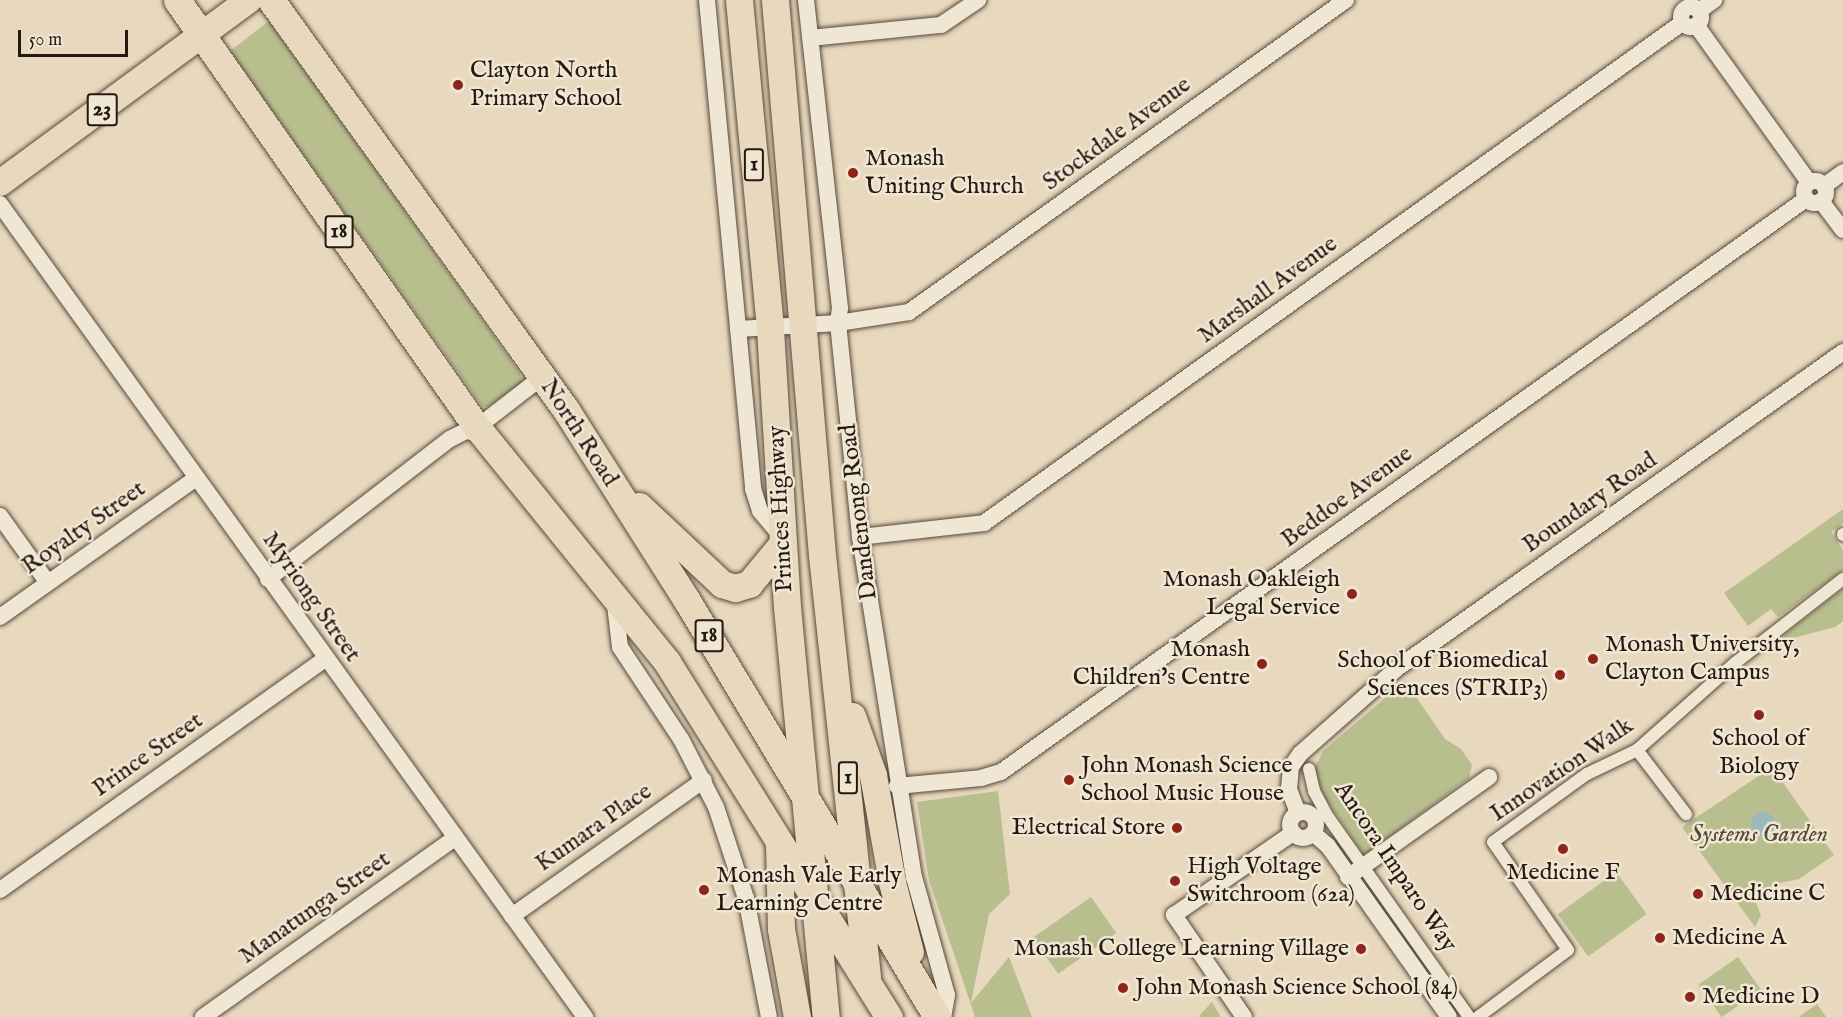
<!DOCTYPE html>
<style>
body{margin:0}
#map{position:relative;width:1843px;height:1017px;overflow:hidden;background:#e8d8bd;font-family:"IM FELL English",serif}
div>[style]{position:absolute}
.green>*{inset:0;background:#b9be8f;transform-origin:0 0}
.water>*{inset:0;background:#9bb8bb}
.round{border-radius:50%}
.roads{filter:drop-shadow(0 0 2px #56493b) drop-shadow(0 0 2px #56493b)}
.pedestrian>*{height:12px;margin:-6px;padding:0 6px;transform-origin:6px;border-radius:6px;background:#f0e6d4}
.minor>*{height:16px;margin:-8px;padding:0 8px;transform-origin:8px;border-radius:8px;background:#f0e6d4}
.minor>.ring{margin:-8px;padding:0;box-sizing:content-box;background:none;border:16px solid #f0e6d4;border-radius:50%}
.primary>*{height:26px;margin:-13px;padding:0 13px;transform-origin:13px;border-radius:13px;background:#e8d8bd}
.trunk>*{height:27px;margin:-13.5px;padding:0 13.5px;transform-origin:13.5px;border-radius:13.5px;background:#e8d8bd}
.dots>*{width:16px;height:16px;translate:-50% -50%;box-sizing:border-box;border:3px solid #f0e6d4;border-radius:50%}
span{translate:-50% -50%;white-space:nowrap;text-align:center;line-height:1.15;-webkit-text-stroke:5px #f0e6d4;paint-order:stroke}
.shield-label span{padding:2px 4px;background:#f0e6d4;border:2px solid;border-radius:4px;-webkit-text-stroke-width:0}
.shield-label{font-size:22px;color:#251910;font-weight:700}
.poi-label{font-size:24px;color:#251910}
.left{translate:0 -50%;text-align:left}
.right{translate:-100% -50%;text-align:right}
.street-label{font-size:24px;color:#251910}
.park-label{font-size:24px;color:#514b36;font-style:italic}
.scale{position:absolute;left:18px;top:30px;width:110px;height:27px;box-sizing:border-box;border:3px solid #251910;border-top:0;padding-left:8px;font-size:18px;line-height:21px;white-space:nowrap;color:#251910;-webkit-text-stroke:4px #f0e6d4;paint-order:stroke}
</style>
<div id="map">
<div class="green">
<div style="clip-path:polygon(269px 21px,520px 373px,522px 383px,488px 407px,482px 406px,230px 51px)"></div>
<div style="clip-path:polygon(1843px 509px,1843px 523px,1831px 532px,1843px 550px,1843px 570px,1778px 617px,1771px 609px,1748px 626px,1724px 593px)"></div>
<div style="clip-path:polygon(1843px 589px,1843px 621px,1835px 627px,1774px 643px)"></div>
<div style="clip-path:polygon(1405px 681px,1445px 739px,1461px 749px,1472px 765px,1469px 778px,1364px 855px,1324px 796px,1313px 771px,1323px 751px)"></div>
<div style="clip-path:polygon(1772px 767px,1834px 855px,1799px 879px,1774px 884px,1766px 890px,1748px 885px,1761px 915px,1755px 927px,1682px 827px)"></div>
<div style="clip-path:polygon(998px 791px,1010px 894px,989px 914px,971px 1003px,1009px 957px,1032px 1017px,975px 1017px,929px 880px,917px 802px)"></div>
<div style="left:1616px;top:872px;width:52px;height:72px;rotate:54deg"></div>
<div style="left:1091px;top:897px;width:44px;height:71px;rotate:55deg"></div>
<div style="left:1738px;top:957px;width:40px;height:48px;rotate:55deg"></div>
<div style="clip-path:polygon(1212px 1002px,1221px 1017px,1200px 1017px,1199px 1016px)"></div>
<div style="clip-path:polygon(1817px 1004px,1826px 1017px,1799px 1017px,1807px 1011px)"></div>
</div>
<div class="water">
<div class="round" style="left:1751px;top:812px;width:24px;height:24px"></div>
</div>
<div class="roads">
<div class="pedestrian">
<div style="left:1843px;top:534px;width:1px;rotate:90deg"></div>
<div style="left:1637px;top:750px;width:81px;rotate:52.6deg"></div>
<div style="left:1309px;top:769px;width:23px;rotate:77deg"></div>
<div style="left:1314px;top:791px;width:30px;rotate:62deg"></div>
<div style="left:1328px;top:817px;width:245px;rotate:54.8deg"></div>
<div style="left:1478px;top:1017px;width:112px;rotate:-36.7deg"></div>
<div style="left:1568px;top:950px;width:131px;rotate:-124.8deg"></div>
<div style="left:1493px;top:842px;width:116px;rotate:-35.9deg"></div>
<div style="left:1587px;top:774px;width:55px;rotate:-25.6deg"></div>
<div style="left:1637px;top:750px;width:131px;rotate:-41.6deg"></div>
<div style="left:1735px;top:663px;width:137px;rotate:-37.9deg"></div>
</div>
<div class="minor">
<div style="left:707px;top:0;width:491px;rotate:84.6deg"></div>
<div style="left:753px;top:489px;width:23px;rotate:72deg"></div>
<div style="left:760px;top:511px;width:34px;rotate:50deg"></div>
<div style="left:806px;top:0;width:310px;rotate:83.7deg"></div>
<div style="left:840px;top:308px;width:15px;rotate:98deg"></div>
<div style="left:838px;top:323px;width:215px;rotate:84.1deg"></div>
<div style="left:860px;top:537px;width:344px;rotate:81deg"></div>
<div style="left:914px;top:877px;width:123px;rotate:74.4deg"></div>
<div style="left:947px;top:995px;width:22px;rotate:100deg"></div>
<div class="ring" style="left:1681px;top:7px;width:4px;height:4px"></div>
<div style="left:1699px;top:11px;width:19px;rotate:-36deg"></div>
<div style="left:1696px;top:25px;width:193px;rotate:54.3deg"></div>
<div style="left:810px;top:38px;width:132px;rotate:-5.7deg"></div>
<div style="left:941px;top:25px;width:45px;rotate:-34deg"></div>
<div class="ring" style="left:1804px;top:181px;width:6px;height:6px"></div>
<div style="left:1824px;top:186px;width:24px;rotate:-36deg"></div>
<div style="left:1821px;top:201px;width:36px;rotate:53deg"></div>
<div style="left:0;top:204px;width:1002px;rotate:54.26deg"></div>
<div style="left:738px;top:329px;width:100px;rotate:-3.4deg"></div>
<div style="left:838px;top:323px;width:72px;rotate:-8.8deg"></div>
<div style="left:909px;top:312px;width:537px;rotate:-35.53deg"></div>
<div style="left:471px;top:432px;width:90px;rotate:-37.8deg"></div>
<div style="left:0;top:516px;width:82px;rotate:54.4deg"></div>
<div style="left:860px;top:537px;width:125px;rotate:-6.4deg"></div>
<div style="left:984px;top:523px;width:859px;rotate:-35.62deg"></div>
<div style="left:268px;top:579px;width:230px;rotate:-37.6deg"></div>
<div style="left:450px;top:439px;width:29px;rotate:-27deg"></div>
<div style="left:614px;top:596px;width:51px;rotate:83.3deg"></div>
<div style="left:620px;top:647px;width:110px;rotate:56.5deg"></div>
<div style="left:681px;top:739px;width:76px;rotate:62.8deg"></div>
<div style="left:716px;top:807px;width:96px;rotate:71.8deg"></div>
<div style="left:746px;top:898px;width:121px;rotate:79.1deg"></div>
<div style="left:0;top:617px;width:240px;rotate:-35.3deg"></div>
<div style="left:897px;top:786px;width:84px;rotate:-5.4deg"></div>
<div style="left:981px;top:778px;width:21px;rotate:-17deg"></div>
<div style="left:1001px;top:772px;width:988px;rotate:-35.44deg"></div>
<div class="ring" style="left:1290px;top:812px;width:10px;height:10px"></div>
<div style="left:1298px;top:813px;width:26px;rotate:-111deg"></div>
<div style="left:1289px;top:789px;width:22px;rotate:-85deg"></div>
<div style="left:1291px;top:767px;width:16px;rotate:-55deg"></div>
<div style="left:1300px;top:754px;width:128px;rotate:-41.5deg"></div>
<div style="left:1396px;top:669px;width:548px;rotate:-35.34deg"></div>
<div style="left:1313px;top:833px;width:20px;rotate:41deg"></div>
<div style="left:1328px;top:846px;width:209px;rotate:54.7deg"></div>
<div style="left:1348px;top:877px;width:173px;rotate:-35.3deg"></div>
<div style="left:0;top:890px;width:399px;rotate:-35.4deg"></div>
<div style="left:512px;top:916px;width:235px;rotate:-35.3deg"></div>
<div style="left:203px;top:1017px;width:309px;rotate:-35.4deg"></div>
<div style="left:1244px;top:1017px;width:124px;rotate:-124.5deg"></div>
<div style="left:1174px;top:915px;width:145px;rotate:-34.6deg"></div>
</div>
<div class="primary">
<div style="left:0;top:183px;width:309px;rotate:-36.3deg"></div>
</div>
<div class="trunk">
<div style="left:177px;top:0;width:520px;rotate:54.94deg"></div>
<div style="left:476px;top:426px;width:304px;rotate:51deg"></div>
<div style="left:667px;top:662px;width:419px;rotate:58deg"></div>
<div style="left:271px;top:0;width:505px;rotate:54.26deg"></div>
<div style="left:566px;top:410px;width:224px;rotate:57.6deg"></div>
<div style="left:686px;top:599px;width:488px;rotate:59deg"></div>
<div style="left:739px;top:0;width:330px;rotate:84.6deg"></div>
<div style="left:770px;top:329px;width:279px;rotate:86.5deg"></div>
<div style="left:787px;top:607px;width:412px;rotate:84.6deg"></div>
<div style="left:775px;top:0;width:557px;rotate:85.16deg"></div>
<div style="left:822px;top:555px;width:424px;rotate:83.9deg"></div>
<div style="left:639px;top:506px;width:114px;rotate:43.2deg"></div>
<div style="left:722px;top:584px;width:14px;rotate:17deg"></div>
<div style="left:735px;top:588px;width:15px;rotate:-16deg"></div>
<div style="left:749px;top:584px;width:53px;rotate:-50.3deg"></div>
<div style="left:852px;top:716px;width:63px;rotate:70.4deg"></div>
<div style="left:873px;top:775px;width:109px;rotate:79.9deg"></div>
<div style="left:892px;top:882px;width:72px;rotate:75.6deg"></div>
<div style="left:779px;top:843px;width:86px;rotate:88.7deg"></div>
<div style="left:781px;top:929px;width:89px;rotate:79.7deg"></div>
</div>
</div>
<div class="dots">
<div style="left:458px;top:85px;background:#8f2418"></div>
<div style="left:853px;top:173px;background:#8f2418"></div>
<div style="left:1352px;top:594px;background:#8f2418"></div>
<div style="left:1593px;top:659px;background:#8f2418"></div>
<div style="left:1262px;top:664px;background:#8f2418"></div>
<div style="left:1560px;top:675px;background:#8f2418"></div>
<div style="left:1759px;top:715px;background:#8f2418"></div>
<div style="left:1069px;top:780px;background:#8f2418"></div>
<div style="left:1177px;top:828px;background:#8f2418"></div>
<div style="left:1563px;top:849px;background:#8f2418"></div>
<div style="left:1175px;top:881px;background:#8f2418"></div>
<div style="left:704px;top:890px;background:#8f2418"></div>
<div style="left:1698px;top:894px;background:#8f2418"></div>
<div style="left:1660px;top:938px;background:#8f2418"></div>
<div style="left:1361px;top:949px;background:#8f2418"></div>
<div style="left:1123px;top:988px;background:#8f2418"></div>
<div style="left:1690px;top:997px;background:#8f2418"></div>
</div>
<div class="shield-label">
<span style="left:102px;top:110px">23</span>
<span style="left:754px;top:165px">1</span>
<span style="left:339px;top:232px">18</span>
<span style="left:709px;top:636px">18</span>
<span style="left:848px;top:778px">1</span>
</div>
<div class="poi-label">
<span class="left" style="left:470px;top:85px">Clayton North<br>Primary School</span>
<span class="left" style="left:865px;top:173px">Monash<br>Uniting Church</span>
<span class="right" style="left:1340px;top:594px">Monash Oakleigh<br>Legal Service</span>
<span class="left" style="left:1605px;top:659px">Monash University,<br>Clayton Campus</span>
<span class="right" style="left:1250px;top:664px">Monash<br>Children's Centre</span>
<span class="right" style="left:1548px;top:675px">School of Biomedical<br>Sciences (STRIP3)</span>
<span style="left:1759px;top:753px">School of<br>Biology</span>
<span class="left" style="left:1081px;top:780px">John Monash Science<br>School Music House</span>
<span class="right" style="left:1165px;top:828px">Electrical Store</span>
<span class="left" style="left:1187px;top:881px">High Voltage<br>Switchroom (62a)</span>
<span style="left:1563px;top:873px">Medicine F</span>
<span class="left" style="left:716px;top:890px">Monash Vale Early<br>Learning Centre</span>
<span class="left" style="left:1710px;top:894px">Medicine C</span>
<span class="left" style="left:1672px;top:938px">Medicine A</span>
<span class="right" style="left:1349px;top:949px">Monash College Learning Village</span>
<span class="left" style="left:1135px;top:988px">John Monash Science School (84)</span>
<span class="left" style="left:1702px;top:997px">Medicine D</span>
</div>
<div class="street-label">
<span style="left:1117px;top:134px;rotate:-36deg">Stockdale Avenue</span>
<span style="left:1268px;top:290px;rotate:-36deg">Marshall Avenue</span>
<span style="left:579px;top:433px;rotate:57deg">North Road</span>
<span style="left:1347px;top:497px;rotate:-36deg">Beddoe Avenue</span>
<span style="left:1590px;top:503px;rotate:-35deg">Boundary Road</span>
<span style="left:781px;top:509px;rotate:-93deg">Princes Highway</span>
<span style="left:859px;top:512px;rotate:-97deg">Dandenong Road</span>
<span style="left:84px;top:528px;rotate:-35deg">Royalty Street</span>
<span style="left:311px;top:597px;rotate:55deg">Myriong Street</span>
<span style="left:148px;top:755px;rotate:-35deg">Prince Street</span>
<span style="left:1562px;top:770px;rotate:-34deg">Innovation Walk</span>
<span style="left:594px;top:828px;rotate:-35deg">Kumara Place</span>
<span style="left:1395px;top:867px;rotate:56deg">Ancora Imparo Way</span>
<span style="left:315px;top:908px;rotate:-35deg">Manatunga Street</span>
</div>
<div class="park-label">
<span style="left:1759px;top:835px">Systems Garden</span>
</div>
<div class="scale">50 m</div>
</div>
